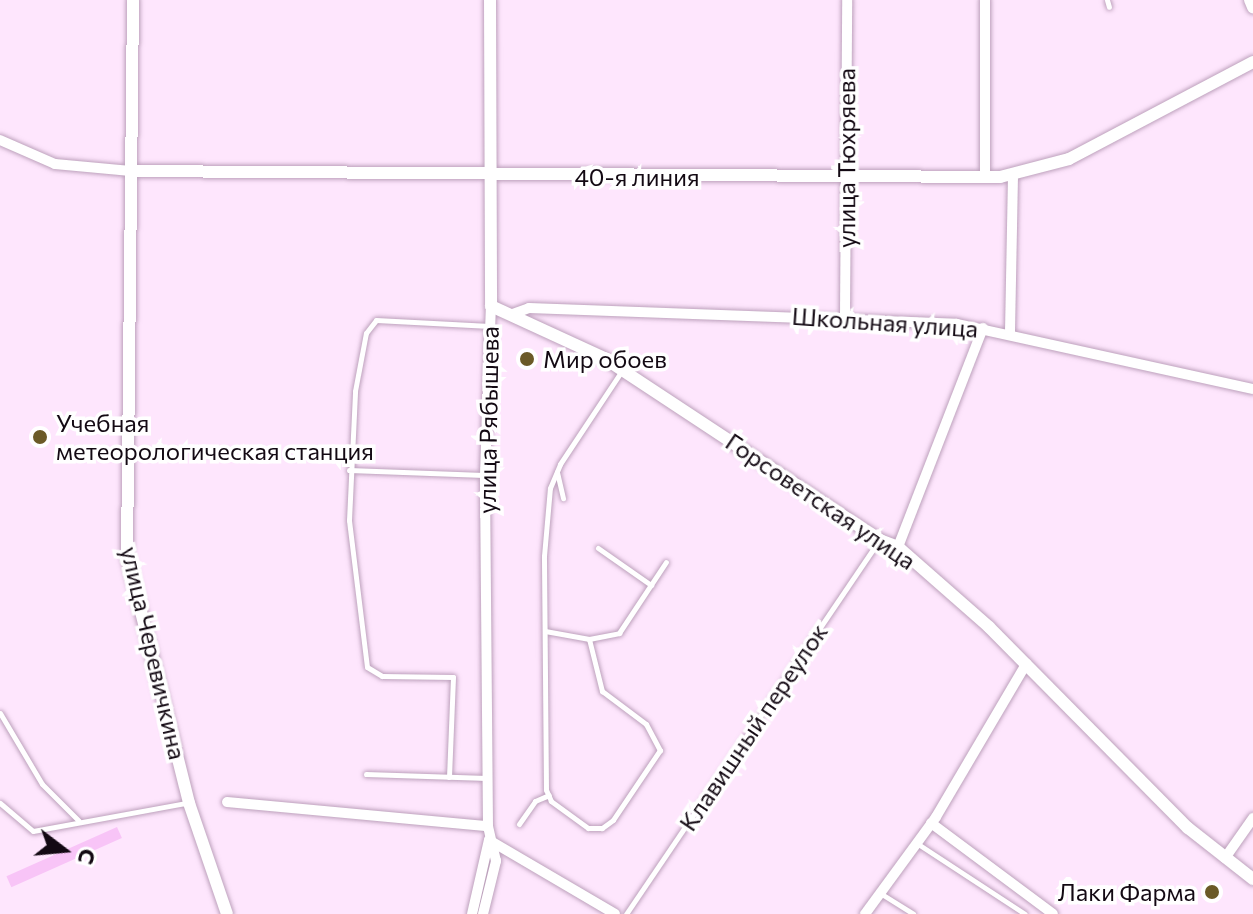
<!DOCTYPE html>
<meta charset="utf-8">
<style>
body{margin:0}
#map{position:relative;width:1253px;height:914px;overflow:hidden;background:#fee6fd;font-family:Commissioner,sans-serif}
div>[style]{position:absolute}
.green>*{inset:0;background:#f8c4f7;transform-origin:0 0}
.roads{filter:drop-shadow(0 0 2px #bda1bc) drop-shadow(0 0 2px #bda1bc)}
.service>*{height:5px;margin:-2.5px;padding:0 2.5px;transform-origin:2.5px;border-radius:2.5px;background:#fff}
.minor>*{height:10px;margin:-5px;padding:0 5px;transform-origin:5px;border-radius:5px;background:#fff}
.tertiary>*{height:12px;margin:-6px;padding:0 6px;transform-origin:6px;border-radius:6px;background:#fff}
.dots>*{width:22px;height:22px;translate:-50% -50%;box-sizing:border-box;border:4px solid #fff;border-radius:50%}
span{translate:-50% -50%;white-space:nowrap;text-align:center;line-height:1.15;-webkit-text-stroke:7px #fff;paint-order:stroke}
.street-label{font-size:24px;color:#130913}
.poi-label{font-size:24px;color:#130913}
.left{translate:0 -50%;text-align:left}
.right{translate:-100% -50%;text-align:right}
.north{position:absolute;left:24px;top:810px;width:80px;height:80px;-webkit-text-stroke:6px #fff;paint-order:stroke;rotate:106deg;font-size:22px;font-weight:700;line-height:32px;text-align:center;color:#130913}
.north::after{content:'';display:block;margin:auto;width:28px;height:36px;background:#130913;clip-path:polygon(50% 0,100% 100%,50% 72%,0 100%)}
</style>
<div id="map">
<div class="green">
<div style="left:117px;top:827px;width:12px;height:121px;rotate:66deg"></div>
</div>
<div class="roads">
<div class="service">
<div style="left:1107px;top:0;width:7px;rotate:74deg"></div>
<div style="left:349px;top:470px;width:135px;rotate:2.1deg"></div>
<div style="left:557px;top:472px;width:27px;rotate:77deg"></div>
<div style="left:598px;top:548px;width:65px;rotate:34.9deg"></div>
<div style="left:545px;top:631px;width:45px;rotate:10.3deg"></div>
<div style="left:589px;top:639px;width:31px;rotate:-11deg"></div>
<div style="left:619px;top:633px;width:85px;rotate:-56.5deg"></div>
<div style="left:589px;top:639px;width:54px;rotate:76deg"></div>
<div style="left:602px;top:691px;width:55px;rotate:36.9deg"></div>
<div style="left:646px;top:724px;width:30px;rotate:62deg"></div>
<div style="left:660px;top:750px;width:84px;rotate:123.9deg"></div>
<div style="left:613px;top:820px;width:14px;rotate:144deg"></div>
<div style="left:602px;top:828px;width:14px;rotate:180deg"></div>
<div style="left:588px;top:828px;width:46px;rotate:-143.9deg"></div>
<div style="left:551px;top:801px;width:12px;rotate:-114deg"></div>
<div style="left:546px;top:790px;width:234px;rotate:-90.5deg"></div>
<div style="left:544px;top:556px;width:68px;rotate:-85deg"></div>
<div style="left:550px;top:488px;width:26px;rotate:-67deg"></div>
<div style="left:560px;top:464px;width:110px;rotate:-56.5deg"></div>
<div style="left:0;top:713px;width:82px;rotate:59.4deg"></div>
<div style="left:42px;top:784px;width:52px;rotate:45deg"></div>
<div style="left:366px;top:774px;width:121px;rotate:1.9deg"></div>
<div style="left:449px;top:777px;width:100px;rotate:-87.7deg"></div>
<div style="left:453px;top:677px;width:71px;rotate:-179.2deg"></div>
<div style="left:382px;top:676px;width:17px;rotate:-149deg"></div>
<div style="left:367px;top:667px;width:148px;rotate:-97deg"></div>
<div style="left:349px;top:520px;width:129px;rotate:-87.3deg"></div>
<div style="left:355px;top:391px;width:59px;rotate:-79.3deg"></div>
<div style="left:366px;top:333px;width:16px;rotate:-52deg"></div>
<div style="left:376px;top:320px;width:114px;rotate:3deg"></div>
<div style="left:0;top:803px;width:43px;rotate:40.3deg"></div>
<div style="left:33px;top:831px;width:156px;rotate:-10.4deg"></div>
<div style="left:519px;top:824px;width:28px;rotate:-55deg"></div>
<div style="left:535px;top:801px;width:15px;rotate:-23deg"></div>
<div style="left:915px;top:842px;width:131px;rotate:33.2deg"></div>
<div style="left:880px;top:893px;width:39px;rotate:32deg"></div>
<div style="left:626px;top:914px;width:451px;rotate:-55.9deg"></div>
</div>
<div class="minor">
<div style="left:985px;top:0;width:177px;rotate:90deg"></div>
<div style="left:0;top:140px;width:60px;rotate:23.6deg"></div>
<div style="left:55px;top:164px;width:76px;rotate:5.3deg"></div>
<div style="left:510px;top:315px;width:20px;rotate:-20deg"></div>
<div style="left:529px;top:308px;width:428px;rotate:2.1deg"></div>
<div style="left:957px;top:324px;width:303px;rotate:12.4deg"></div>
<div style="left:845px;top:316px;width:316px;rotate:-89.6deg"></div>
<div style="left:1010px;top:332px;width:158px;rotate:-88.9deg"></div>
<div style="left:898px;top:547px;width:235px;rotate:-68.8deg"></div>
<div style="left:227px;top:802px;width:262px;rotate:5.3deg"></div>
<div style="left:931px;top:823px;width:152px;rotate:36.7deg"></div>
<div style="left:1225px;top:858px;width:49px;rotate:-55deg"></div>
<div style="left:472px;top:914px;width:76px;rotate:-77.1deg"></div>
<div style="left:489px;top:840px;width:146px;rotate:30.4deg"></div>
<div style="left:483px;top:914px;width:55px;rotate:-76.2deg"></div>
<div style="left:496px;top:861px;width:36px;rotate:-103deg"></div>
<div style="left:488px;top:826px;width:351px;rotate:-90.5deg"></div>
<div style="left:485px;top:475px;width:169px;rotate:-88deg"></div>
<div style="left:865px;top:914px;width:120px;rotate:-53.8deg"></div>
<div style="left:936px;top:817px;width:178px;rotate:-59.5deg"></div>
</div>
<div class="tertiary">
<div style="left:133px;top:0;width:556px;rotate:90.62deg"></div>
<div style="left:127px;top:556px;width:255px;rotate:75.9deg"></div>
<div style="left:189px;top:803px;width:117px;rotate:71.1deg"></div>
<div style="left:490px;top:0;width:306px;rotate:89.8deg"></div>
<div style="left:491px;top:306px;width:124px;rotate:24.7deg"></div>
<div style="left:604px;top:358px;width:331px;rotate:33.4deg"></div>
<div style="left:880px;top:540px;width:19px;rotate:21deg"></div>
<div style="left:898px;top:547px;width:121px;rotate:41.3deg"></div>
<div style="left:989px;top:627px;width:283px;rotate:45.3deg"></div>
<div style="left:1188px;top:828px;width:83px;rotate:38.1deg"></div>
<div style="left:1250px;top:0;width:8px;rotate:67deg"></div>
<div style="left:131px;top:171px;width:869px;rotate:0.4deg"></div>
<div style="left:1000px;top:177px;width:71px;rotate:-14.6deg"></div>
<div style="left:1069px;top:159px;width:208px;rotate:-27.8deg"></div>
</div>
</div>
<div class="dots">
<div style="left:527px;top:359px;background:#6b5a27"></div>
<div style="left:40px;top:437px;background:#6b5a27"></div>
<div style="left:1212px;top:892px;background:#6b5a27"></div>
</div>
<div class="street-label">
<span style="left:846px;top:158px;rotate:-90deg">улица Тюхряева</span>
<span style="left:637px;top:177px">40-я линия</span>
<span style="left:885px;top:322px;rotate:4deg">Школьная улица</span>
<span style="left:488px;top:420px;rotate:-89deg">улица Рябышева</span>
<span style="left:821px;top:501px;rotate:34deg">Горсоветская улица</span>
<span style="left:154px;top:653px;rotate:77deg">улица Черевичкина</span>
<span style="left:753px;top:727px;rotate:-56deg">Клавишный переулок</span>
</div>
<div class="poi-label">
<span class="left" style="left:543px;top:359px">Мир обоев</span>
<span class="left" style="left:56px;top:437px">Учебная<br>метеорологическая станция</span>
<span class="right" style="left:1196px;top:892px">Лаки Фарма</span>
</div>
<div class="north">С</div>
</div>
